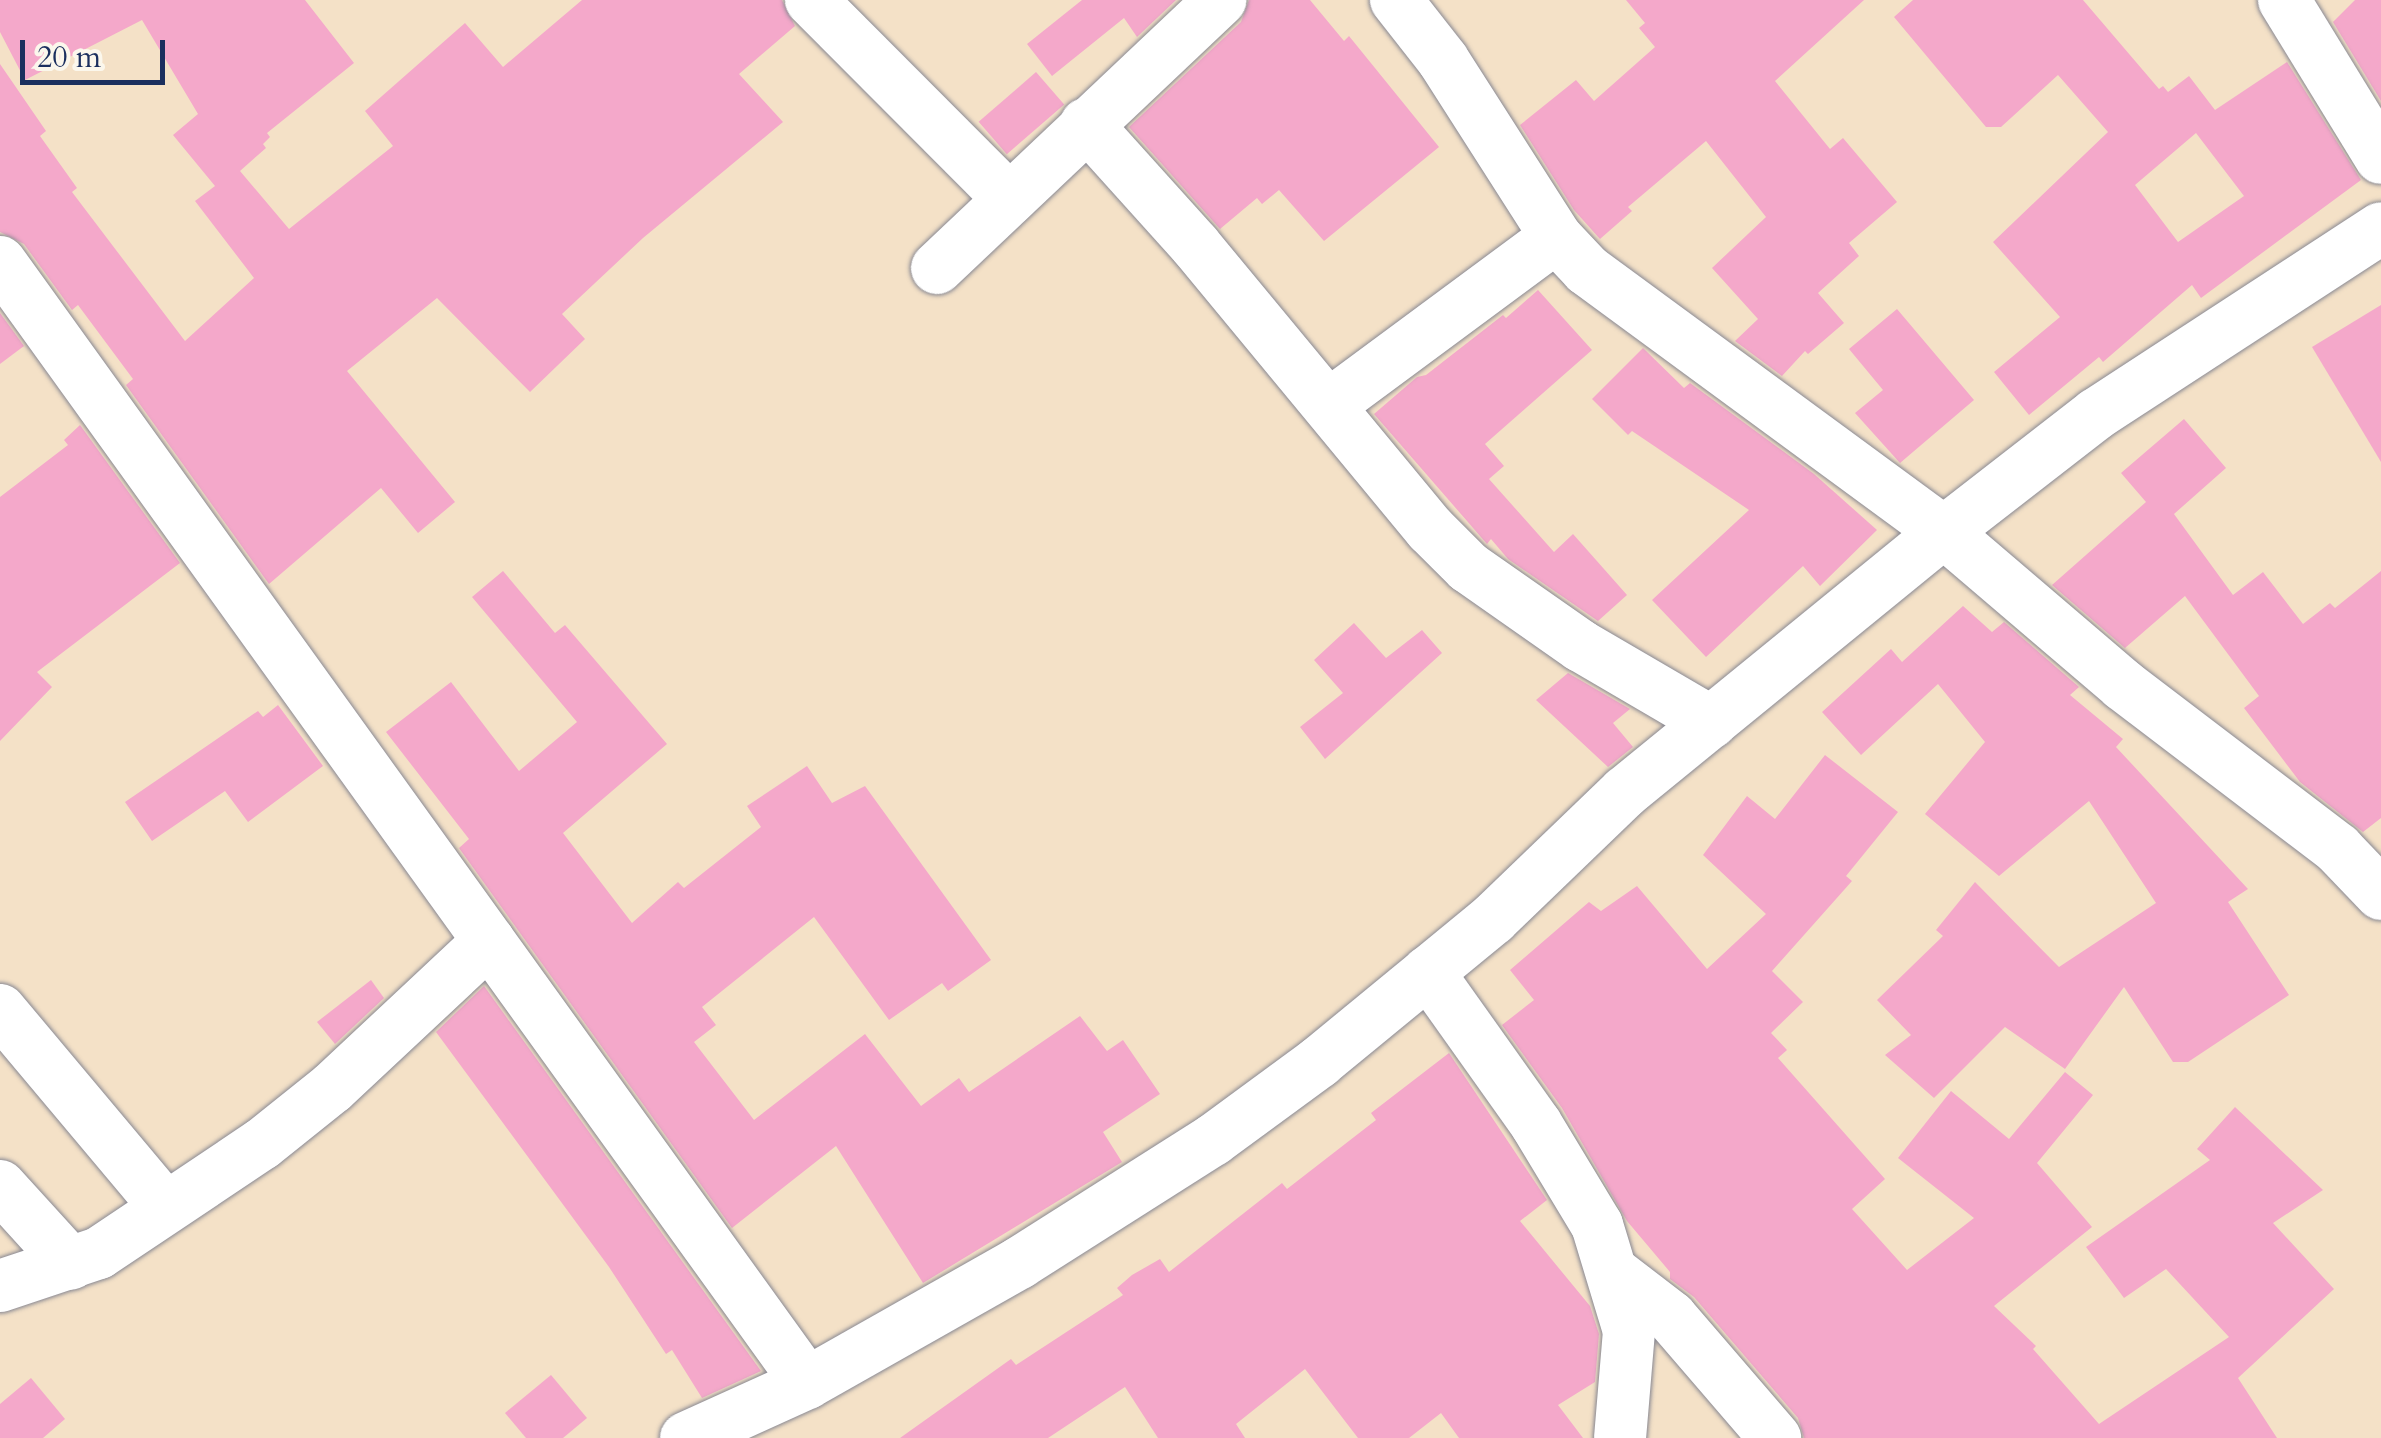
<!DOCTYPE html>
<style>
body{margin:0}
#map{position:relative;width:2381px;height:1438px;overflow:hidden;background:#f4e1c7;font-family:Cardo,serif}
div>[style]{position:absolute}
.building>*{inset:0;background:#f4a8ca;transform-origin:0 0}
.roads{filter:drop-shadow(0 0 2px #888892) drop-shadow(0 0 2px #888892)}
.street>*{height:52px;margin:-26px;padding:0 26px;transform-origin:26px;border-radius:26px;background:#fff}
span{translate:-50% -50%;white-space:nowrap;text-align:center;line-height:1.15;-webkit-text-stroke:8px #fbf7ec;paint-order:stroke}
.scale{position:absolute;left:20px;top:40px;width:145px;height:45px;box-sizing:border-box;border:5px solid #1b2f5e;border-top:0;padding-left:12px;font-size:30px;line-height:35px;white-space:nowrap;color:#1b2f5e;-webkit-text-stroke:8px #fbf7ec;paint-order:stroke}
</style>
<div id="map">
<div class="building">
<div style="clip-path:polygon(0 0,305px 0,354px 63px,267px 133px,270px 137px,263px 144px,266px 148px,240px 171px,289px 229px,393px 146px,365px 111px,465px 23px,503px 67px,582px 0,782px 0,795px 26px,739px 74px,783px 122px,643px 238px,562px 314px,585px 339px,530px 392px,437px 298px,347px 371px,455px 502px,418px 533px,381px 488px,269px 584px,126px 385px,133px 379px,78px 305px,72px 310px,24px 244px,0 232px,0 64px,46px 131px,40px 136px,77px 188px,72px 192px,185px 341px,254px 278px,195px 201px,215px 186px,173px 135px,198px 114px,142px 20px,25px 80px,0 32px)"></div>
<div style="clip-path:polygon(1082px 0,1176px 0,1137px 37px,1124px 18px,1052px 76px,1027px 44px)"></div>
<div style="clip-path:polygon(1249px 0,1310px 0,1344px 41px,1349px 36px,1439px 147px,1324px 241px,1279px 190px,1262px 204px,1257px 198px,1220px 229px,1129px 127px,1241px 22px)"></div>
<div style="clip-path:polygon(1626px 0,1864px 0,1775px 81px,1830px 149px,1843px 138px,1897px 202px,1849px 243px,1859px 256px,1818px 293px,1844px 323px,1808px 354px,1805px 351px,1782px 376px,1735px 341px,1758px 319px,1712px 268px,1766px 217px,1706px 141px,1628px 207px,1632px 211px,1600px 239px,1574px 210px,1520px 125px,1576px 80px,1594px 101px,1655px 47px,1639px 28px,1645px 23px)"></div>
<div style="clip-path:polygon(evenodd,1913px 0,2083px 0,2159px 89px,2163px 86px,2168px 92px,2189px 76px,2215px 110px,2287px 62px,2361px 180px,2201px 298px,2192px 285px,2103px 362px,2099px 357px,2029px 415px,1994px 372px,2060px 317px,1993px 242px,2108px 132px,2058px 75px,2001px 127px,1986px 127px,1894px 17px,1913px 0,2196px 133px,2244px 196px,2178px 242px,2135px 185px,2196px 133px)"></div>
<div style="clip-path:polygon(2355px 0,2381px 0,2381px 101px,2333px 22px)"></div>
<div style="left:1036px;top:72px;width:43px;height:76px;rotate:49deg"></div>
<div style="clip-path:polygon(1538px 290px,1592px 350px,1485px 444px,1504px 466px,1489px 479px,1554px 552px,1573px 534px,1627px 595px,1598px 621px,1508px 559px,1491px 539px,1487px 544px,1374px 414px,1417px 377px,1426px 375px,1503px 315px,1506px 318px)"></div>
<div style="clip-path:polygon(2381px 305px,2381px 462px,2312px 347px)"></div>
<div style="clip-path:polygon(1897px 309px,1974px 400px,1900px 463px,1855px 413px,1883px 390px,1849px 349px)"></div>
<div style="clip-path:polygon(0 313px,24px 346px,0 364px)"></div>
<div style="clip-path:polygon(1643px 348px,1684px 388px,1690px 383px,1814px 474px,1877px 530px,1820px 586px,1803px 566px,1706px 657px,1652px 600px,1749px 510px,1632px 431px,1628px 435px,1592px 399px)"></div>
<div style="clip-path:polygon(2184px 419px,2226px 468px,2174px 514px,2233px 595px,2263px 572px,2303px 624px,2330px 603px,2335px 608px,2381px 571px,2381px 818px,2363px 832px,2300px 782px,2244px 708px,2259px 696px,2185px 596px,2125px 648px,2052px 585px,2146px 502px,2121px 473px)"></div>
<div style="clip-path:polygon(80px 425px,180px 563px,37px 672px,52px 687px,0 741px,0 497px,68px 445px,64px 440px)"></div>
<div style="clip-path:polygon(503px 571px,555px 633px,565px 625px,667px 744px,563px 833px,632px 923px,678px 882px,684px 888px,761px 827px,747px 806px,807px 766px,832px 803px,865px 786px,991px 960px,948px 991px,942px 983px,889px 1020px,814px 917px,702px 1007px,716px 1025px,694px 1042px,754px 1120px,865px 1034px,921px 1106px,959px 1078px,969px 1092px,1080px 1016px,1107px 1051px,1123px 1040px,1160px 1094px,1103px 1132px,1122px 1162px,923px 1283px,836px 1146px,732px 1228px,459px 848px,469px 839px,386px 732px,451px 682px,519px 771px,577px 722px,472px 597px)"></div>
<div style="clip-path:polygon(1963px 606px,1992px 632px,2004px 622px,2079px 687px,2070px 695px,2123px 739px,2116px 747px,2248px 889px,2228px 902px,2289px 995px,2188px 1062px,2173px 1062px,2124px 987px,2065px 1069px,2005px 1027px,1934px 1098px,1885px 1055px,1911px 1035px,1877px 1000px,1943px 936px,1936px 930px,1975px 882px,2059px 967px,2156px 903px,2089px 801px,1999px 876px,1925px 814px,1985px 742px,1938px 684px,1861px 755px,1822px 712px,1891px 649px,1902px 662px)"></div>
<div style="clip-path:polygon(1354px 623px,1386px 658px,1422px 630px,1442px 653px,1325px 759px,1300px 727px,1343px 693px,1314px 660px)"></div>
<div style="clip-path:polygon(1568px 673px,1630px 709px,1613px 723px,1633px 747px,1608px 767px,1536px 700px)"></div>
<div style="clip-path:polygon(278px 705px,323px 766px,248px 822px,225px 791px,152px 841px,125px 802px,258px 711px,263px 717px)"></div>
<div style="clip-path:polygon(1825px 755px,1898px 812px,1846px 876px,1852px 881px,1772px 971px,1803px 1002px,1771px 1033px,1787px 1050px,1778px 1058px,1885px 1179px,1852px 1209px,1907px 1270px,1974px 1218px,1898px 1158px,1951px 1091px,2009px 1139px,2065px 1072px,2093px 1095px,2037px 1163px,2092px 1227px,1994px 1306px,2036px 1346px,2033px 1349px,2099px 1424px,2229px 1337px,2166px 1269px,2124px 1298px,2086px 1247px,2210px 1160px,2197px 1149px,2235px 1107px,2323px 1190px,2273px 1223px,2334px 1289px,2238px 1378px,2277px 1438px,1804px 1438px,1798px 1418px,1694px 1297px,1670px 1279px,1670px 1272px,1627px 1221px,1562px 1108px,1502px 1025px,1534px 1000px,1510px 970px,1589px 902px,1601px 911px,1637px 886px,1707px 969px,1766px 914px,1703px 855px,1747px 796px,1775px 819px)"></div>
<div style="clip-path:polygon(371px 980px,384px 998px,335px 1044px,317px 1022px)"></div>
<div style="clip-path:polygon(484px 986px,761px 1371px,702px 1398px,672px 1350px,666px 1354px,609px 1267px,436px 1032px)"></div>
<div style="clip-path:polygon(1449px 1053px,1547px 1200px,1520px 1221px,1590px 1306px,1599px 1334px,1595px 1382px,1558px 1405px,1583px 1438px,1459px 1438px,1441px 1413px,1409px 1438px,1358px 1438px,1305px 1369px,1236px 1424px,1245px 1438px,1158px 1438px,1125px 1387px,1048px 1438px,900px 1438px,1011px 1359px,1016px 1365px,1123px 1295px,1117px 1288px,1132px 1275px,1160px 1259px,1169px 1272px,1282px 1183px,1287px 1189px,1376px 1120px,1371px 1113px)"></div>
<div style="clip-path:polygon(551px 1375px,587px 1418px,563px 1438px,526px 1438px,505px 1413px)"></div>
<div style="clip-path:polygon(31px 1378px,65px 1419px,43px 1438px,0 1438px,0 1404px)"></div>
</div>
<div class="roads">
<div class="street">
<div style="left:811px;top:0;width:281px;rotate:45.1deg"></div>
<div style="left:1396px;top:0;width:76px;rotate:51.9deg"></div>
<div style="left:1443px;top:60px;width:210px;rotate:57.4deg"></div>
<div style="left:1556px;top:237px;width:45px;rotate:46.8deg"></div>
<div style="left:1587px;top:270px;width:443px;rotate:36.3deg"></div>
<div style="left:1944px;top:532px;width:235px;rotate:40.5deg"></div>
<div style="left:2123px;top:685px;width:270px;rotate:37.3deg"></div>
<div style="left:2338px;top:849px;width:62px;rotate:46.3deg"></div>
<div style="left:2284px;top:0;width:185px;rotate:58.5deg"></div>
<div style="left:1086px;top:124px;width:163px;rotate:48deg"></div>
<div style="left:1195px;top:245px;width:369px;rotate:50.4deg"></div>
<div style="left:1430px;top:529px;width:54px;rotate:45deg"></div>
<div style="left:1468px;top:567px;width:138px;rotate:35deg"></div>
<div style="left:1581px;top:646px;width:151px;rotate:30.3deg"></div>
<div style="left:0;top:262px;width:1381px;rotate:54.25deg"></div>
<div style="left:937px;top:268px;width:390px;rotate:-43.4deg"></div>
<div style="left:1329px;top:405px;width:282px;rotate:-36.5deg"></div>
<div style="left:1428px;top:972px;width:186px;rotate:54.6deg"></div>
<div style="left:1536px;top:1124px;width:118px;rotate:58.9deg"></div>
<div style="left:1597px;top:1225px;width:111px;rotate:73.2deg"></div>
<div style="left:1629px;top:1331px;width:107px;rotate:94.8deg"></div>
<div style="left:0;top:1010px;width:258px;rotate:50deg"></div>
<div style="left:0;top:1186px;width:105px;rotate:47.7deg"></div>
<div style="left:1615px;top:1274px;width:71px;rotate:37.5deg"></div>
<div style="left:1671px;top:1317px;width:160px;rotate:49.3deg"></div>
<div style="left:0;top:1286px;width:104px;rotate:-18.4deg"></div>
<div style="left:99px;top:1253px;width:196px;rotate:-33.8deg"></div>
<div style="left:262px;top:1144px;width:90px;rotate:-38.7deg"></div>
<div style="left:332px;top:1088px;width:215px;rotate:-43.1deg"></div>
<div style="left:686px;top:1438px;width:133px;rotate:-24.4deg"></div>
<div style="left:807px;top:1383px;width:244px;rotate:-29.5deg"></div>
<div style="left:1019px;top:1263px;width:230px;rotate:-32.4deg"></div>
<div style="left:1213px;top:1140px;width:132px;rotate:-36.3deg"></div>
<div style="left:1319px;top:1062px;width:225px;rotate:-39.4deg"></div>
<div style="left:1493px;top:919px;width:183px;rotate:-43.9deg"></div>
<div style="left:1625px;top:792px;width:412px;rotate:-39.2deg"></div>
<div style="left:1944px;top:532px;width:192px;rotate:-37.8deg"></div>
<div style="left:2096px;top:414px;width:340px;rotate:-33.1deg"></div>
</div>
</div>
<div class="scale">20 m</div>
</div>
